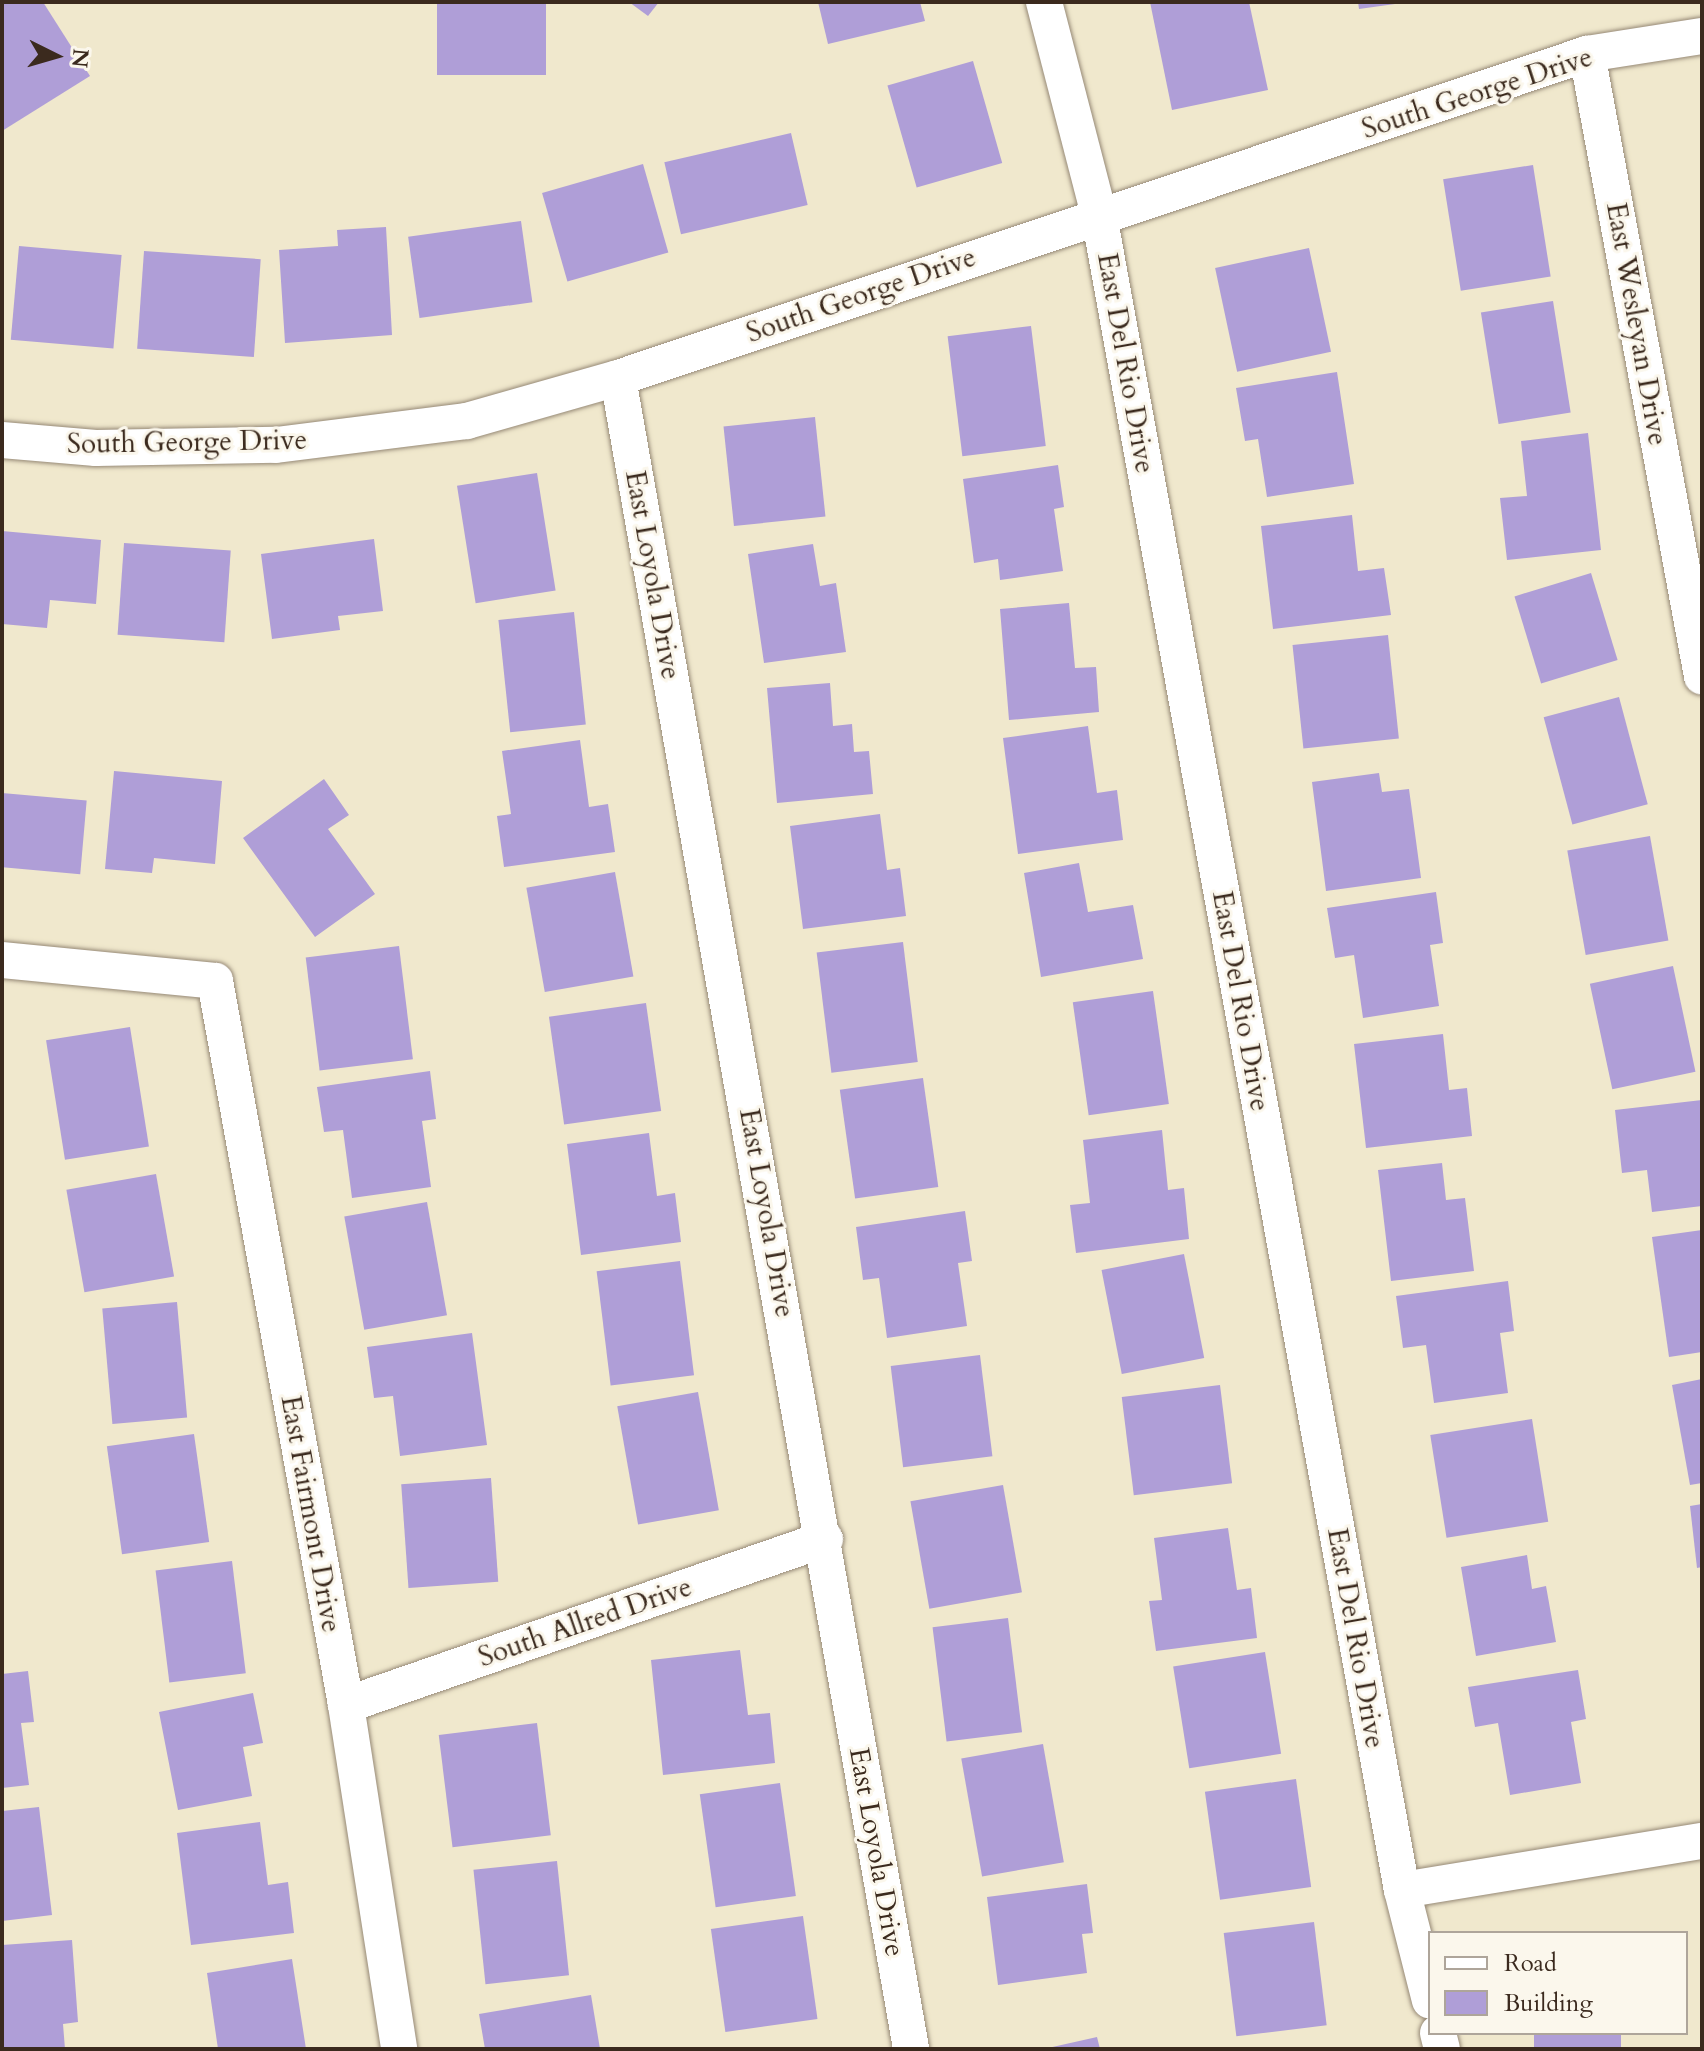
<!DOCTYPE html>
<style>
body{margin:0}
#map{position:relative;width:1704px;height:2051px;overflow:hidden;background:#f0e8cd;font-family:Cardo,serif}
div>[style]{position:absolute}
.building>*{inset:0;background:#af9ed7;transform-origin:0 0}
.roads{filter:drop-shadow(0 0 2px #968976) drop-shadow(0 0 2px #968976)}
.minor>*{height:36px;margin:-18px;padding:0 18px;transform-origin:18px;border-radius:18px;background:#fff}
span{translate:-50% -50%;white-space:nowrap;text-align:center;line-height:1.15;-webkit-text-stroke:6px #fbf7ec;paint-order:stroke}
.street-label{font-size:28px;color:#3b2a1e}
.frame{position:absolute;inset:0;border:4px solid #3b2a1e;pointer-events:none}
.legend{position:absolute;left:1428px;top:1931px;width:260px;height:104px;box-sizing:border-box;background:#fbf7ec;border:2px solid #aea59a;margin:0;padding:10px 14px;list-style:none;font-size:24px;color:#3b2a1e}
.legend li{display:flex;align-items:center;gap:16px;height:40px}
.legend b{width:40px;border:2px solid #aea59a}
.north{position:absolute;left:16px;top:16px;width:80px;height:80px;-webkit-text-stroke:6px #fbf7ec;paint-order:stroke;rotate:95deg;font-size:22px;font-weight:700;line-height:32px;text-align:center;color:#3b2a1e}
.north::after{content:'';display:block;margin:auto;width:28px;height:36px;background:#3b2a1e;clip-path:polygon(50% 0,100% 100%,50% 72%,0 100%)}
</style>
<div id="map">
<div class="building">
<div style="clip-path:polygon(2px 2px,43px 2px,90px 76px,2px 131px)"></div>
<div style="left:437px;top:2px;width:109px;height:73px"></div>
<div style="clip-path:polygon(629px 2px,659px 2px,648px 16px)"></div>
<div style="clip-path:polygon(818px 2px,920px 2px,925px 21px,828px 44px)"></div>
<div style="clip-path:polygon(1150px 2px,1249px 2px,1268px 90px,1172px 110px)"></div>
<div style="clip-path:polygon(1358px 2px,1395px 2px,1395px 4px,1359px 9px)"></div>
<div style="left:973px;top:61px;width:106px;height:89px;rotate:74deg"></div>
<div style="left:791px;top:133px;width:74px;height:130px;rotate:77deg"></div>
<div style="left:643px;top:164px;width:92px;height:105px;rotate:74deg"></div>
<div style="left:1533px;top:165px;width:113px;height:91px;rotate:81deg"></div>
<div style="left:521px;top:221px;width:82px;height:114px;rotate:82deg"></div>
<div style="clip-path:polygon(386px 227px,392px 335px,285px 343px,279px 250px,338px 246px,337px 230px)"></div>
<div style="left:19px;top:246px;width:103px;height:94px;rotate:5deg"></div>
<div style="left:1309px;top:248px;width:106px;height:96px;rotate:78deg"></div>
<div style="left:144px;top:251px;width:117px;height:98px;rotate:4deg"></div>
<div style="left:1553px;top:301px;width:113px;height:73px;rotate:81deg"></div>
<div style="left:1031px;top:326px;width:121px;height:84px;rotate:83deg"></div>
<div style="clip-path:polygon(1337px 372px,1354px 484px,1267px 497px,1258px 439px,1245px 441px,1236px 388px)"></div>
<div style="left:815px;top:417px;width:100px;height:92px;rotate:84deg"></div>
<div style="clip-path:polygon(1588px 433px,1601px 550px,1507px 560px,1500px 498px,1527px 496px,1521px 441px)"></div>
<div style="clip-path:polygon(1058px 465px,1064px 507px,1054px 509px,1063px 571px,1000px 580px,998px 559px,974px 563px,963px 479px)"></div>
<div style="left:537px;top:473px;width:119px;height:81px;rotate:81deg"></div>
<div style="clip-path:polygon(1352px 515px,1358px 571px,1384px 568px,1391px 615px,1273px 629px,1261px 526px)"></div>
<div style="clip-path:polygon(2px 531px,101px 540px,96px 604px,50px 600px,47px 628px,2px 624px)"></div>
<div style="clip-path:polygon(374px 539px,383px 611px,338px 616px,340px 630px,272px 639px,261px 554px)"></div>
<div style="left:124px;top:543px;width:107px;height:92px;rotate:4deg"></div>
<div style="clip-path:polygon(813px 544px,820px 586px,836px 583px,846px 652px,764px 663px,748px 554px)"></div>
<div style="left:1591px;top:573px;width:91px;height:80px;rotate:73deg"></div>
<div style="clip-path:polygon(1069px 603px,1075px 668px,1096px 667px,1099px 712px,1009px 720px,1000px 609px)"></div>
<div style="left:574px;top:612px;width:113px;height:76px;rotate:84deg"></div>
<div style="left:1388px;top:635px;width:104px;height:96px;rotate:84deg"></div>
<div style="clip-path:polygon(830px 683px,833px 726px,852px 724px,854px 752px,869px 751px,873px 794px,777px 803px,767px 688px)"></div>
<div style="left:1619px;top:697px;width:111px;height:78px;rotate:75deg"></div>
<div style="clip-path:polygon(1088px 726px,1097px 793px,1117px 790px,1123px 840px,1018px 854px,1003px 738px)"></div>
<div style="clip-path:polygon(580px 740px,589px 807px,608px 804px,615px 852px,504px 867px,497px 816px,511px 814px,502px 751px)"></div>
<div style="clip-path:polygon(114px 771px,222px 781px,215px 864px,154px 858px,152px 873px,105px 869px)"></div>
<div style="clip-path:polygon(1379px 773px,1382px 792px,1409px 789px,1421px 878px,1326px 891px,1312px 782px)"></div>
<div style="clip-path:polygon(324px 779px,349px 815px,328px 829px,375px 894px,315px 937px,243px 838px)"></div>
<div style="left:2px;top:793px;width:85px;height:74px;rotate:5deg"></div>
<div style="clip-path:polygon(880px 814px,887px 870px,900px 868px,906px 916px,803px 929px,790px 826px)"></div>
<div style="left:1650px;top:836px;width:106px;height:84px;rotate:80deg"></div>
<div style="clip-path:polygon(1079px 863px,1088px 912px,1133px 905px,1143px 959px,1041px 977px,1024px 873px)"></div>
<div style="left:615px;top:872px;width:106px;height:90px;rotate:80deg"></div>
<div style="clip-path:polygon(1436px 892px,1443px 943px,1430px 945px,1439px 1006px,1363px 1018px,1354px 955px,1335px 958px,1327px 908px)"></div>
<div style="left:903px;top:942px;width:121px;height:87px;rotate:83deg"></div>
<div style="left:399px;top:946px;width:114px;height:94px;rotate:83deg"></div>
<div style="left:1673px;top:966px;width:108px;height:85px;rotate:78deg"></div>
<div style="left:1153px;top:991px;width:114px;height:81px;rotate:82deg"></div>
<div style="left:646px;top:1003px;width:109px;height:98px;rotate:82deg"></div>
<div style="left:130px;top:1027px;width:121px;height:85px;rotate:81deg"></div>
<div style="clip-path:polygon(1443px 1034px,1449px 1090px,1467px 1088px,1472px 1136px,1366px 1148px,1354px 1044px)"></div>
<div style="clip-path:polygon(430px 1071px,436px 1119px,422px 1121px,431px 1187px,352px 1198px,343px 1130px,324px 1132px,317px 1087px)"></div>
<div style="left:923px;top:1078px;width:110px;height:84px;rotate:82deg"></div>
<div style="clip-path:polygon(1702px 1100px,1702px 1206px,1652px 1212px,1647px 1170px,1622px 1173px,1615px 1110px)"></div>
<div style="clip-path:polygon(1162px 1130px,1168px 1190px,1184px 1188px,1189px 1239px,1076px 1253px,1070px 1205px,1090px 1203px,1083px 1140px)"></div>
<div style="clip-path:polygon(649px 1133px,657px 1196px,675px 1193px,681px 1242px,581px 1255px,567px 1144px)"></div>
<div style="clip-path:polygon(1442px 1163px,1446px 1200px,1465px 1198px,1474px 1271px,1391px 1281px,1378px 1170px)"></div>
<div style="left:156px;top:1174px;width:104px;height:91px;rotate:80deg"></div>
<div style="left:427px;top:1202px;width:115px;height:84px;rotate:80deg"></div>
<div style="clip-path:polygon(965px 1211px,972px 1261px,958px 1263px,967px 1326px,887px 1338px,879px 1278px,863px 1280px,856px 1227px)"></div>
<div style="clip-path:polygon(1702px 1230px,1702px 1352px,1669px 1357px,1652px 1237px)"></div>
<div style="left:1184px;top:1254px;width:106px;height:84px;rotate:79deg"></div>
<div style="left:680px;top:1261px;width:115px;height:84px;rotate:83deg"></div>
<div style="clip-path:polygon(1508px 1281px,1514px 1331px,1500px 1333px,1508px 1393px,1434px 1403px,1426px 1345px,1403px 1348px,1396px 1296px)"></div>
<div style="left:177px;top:1302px;width:116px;height:75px;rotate:85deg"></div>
<div style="clip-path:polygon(472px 1333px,487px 1445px,400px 1456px,393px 1396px,374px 1398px,367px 1347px)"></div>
<div style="left:980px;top:1355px;width:102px;height:90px;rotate:83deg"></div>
<div style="clip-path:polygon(1702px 1379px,1702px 1483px,1690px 1485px,1672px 1385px)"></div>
<div style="left:1220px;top:1385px;width:99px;height:99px;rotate:83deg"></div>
<div style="left:698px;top:1392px;width:120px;height:82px;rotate:80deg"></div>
<div style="left:1532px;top:1419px;width:104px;height:103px;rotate:81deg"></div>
<div style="left:194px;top:1434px;width:109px;height:88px;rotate:82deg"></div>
<div style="left:491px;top:1478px;width:104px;height:90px;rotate:86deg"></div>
<div style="left:1003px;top:1485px;width:109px;height:94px;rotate:80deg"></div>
<div style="clip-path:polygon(1702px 1504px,1702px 1567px,1697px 1568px,1690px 1506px)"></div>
<div style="clip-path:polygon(1228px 1528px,1237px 1590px,1251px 1588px,1257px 1638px,1156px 1651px,1149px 1601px,1162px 1600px,1154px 1538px)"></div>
<div style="clip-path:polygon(1527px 1555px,1532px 1589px,1546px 1586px,1556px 1642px,1476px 1656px,1461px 1567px)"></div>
<div style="left:232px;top:1561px;width:113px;height:77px;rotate:83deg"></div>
<div style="left:1008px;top:1618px;width:115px;height:76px;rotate:83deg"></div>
<div style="clip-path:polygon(740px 1650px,748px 1715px,770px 1713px,775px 1763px,663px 1775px,651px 1660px)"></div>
<div style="left:1265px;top:1652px;width:103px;height:93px;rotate:81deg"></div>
<div style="clip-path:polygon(1578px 1670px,1586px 1719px,1571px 1722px,1581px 1783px,1510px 1795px,1498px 1723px,1475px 1727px,1468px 1687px)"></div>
<div style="clip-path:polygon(28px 1671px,34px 1722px,21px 1723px,29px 1785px,2px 1788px,2px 1674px)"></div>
<div style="clip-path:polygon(253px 1693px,263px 1743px,243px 1747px,252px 1796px,178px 1810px,159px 1712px)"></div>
<div style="left:537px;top:1723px;width:113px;height:99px;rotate:83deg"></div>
<div style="left:1043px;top:1744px;width:120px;height:83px;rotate:80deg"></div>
<div style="left:1296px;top:1779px;width:109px;height:92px;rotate:82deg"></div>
<div style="left:780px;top:1783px;width:114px;height:81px;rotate:82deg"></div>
<div style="clip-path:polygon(39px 1807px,52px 1915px,2px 1921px,2px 1811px)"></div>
<div style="clip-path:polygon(260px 1822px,268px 1885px,288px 1882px,294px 1933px,191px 1945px,177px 1833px)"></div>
<div style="left:557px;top:1861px;width:115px;height:84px;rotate:84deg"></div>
<div style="clip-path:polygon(1087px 1884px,1093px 1933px,1082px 1934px,1087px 1973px,998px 1985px,987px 1897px)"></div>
<div style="left:803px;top:1916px;width:104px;height:93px;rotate:82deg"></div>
<div style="left:1314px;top:1922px;width:104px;height:91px;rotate:83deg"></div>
<div style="clip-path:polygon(72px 1940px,78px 2022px,63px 2024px,65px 2049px,2px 2049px,2px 1945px)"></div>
<div style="clip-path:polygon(292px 1959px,306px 2049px,218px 2049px,207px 1973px)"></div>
<div style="clip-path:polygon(591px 1995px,600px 2049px,485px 2049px,479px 2014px)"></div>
<div style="left:1534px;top:2033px;width:87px;height:16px"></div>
<div style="clip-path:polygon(1097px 2037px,1100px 2049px,1048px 2049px,1048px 2048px)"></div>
</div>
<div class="roads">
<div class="minor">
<div style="left:1044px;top:2px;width:220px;rotate:75.5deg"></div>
<div style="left:1099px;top:215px;width:1702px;rotate:79.75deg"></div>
<div style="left:1402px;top:1890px;width:114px;rotate:75.8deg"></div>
<div style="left:1587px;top:54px;width:633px;rotate:79.53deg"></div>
<div style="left:618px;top:378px;width:1696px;rotate:80.05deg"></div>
<div style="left:2px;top:440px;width:94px;rotate:4.9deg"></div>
<div style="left:96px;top:448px;width:180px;rotate:-1deg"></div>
<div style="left:276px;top:445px;width:193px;rotate:-7.2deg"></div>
<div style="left:467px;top:421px;width:157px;rotate:-15.9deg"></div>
<div style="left:618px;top:378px;width:1022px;rotate:-18.49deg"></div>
<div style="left:1587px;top:54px;width:116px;rotate:-8.9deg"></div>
<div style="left:2px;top:960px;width:214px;rotate:5.6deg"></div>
<div style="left:215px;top:981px;width:736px;rotate:79.74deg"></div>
<div style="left:346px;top:1705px;width:348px;rotate:81.2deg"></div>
<div style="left:346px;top:1705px;width:507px;rotate:-19.11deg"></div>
<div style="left:1402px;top:1890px;width:304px;rotate:-9.3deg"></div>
<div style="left:1438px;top:2033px;width:16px;rotate:76deg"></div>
</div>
</div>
<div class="street-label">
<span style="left:1477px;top:93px;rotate:-18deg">South George Drive</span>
<span style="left:861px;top:295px;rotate:-19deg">South George Drive</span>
<span style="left:1637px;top:324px;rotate:80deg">East Wesleyan Drive</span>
<span style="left:1126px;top:363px;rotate:80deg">East Del Rio Drive</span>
<span style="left:187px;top:442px;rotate:-1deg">South George Drive</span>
<span style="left:653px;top:575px;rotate:80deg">East Loyola Drive</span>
<span style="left:1241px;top:1001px;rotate:80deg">East Del Rio Drive</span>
<span style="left:767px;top:1213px;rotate:80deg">East Loyola Drive</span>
<span style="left:311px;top:1514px;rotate:80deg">East Fairmont Drive</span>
<span style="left:585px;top:1622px;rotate:-19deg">South Allred Drive</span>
<span style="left:1356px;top:1638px;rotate:80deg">East Del Rio Drive</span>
<span style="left:877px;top:1852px;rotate:80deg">East Loyola Drive</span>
</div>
<div class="frame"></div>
<ul class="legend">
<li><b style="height:10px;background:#fff"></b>Road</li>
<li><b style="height:22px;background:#af9ed7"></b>Building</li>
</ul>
<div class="north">N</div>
</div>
